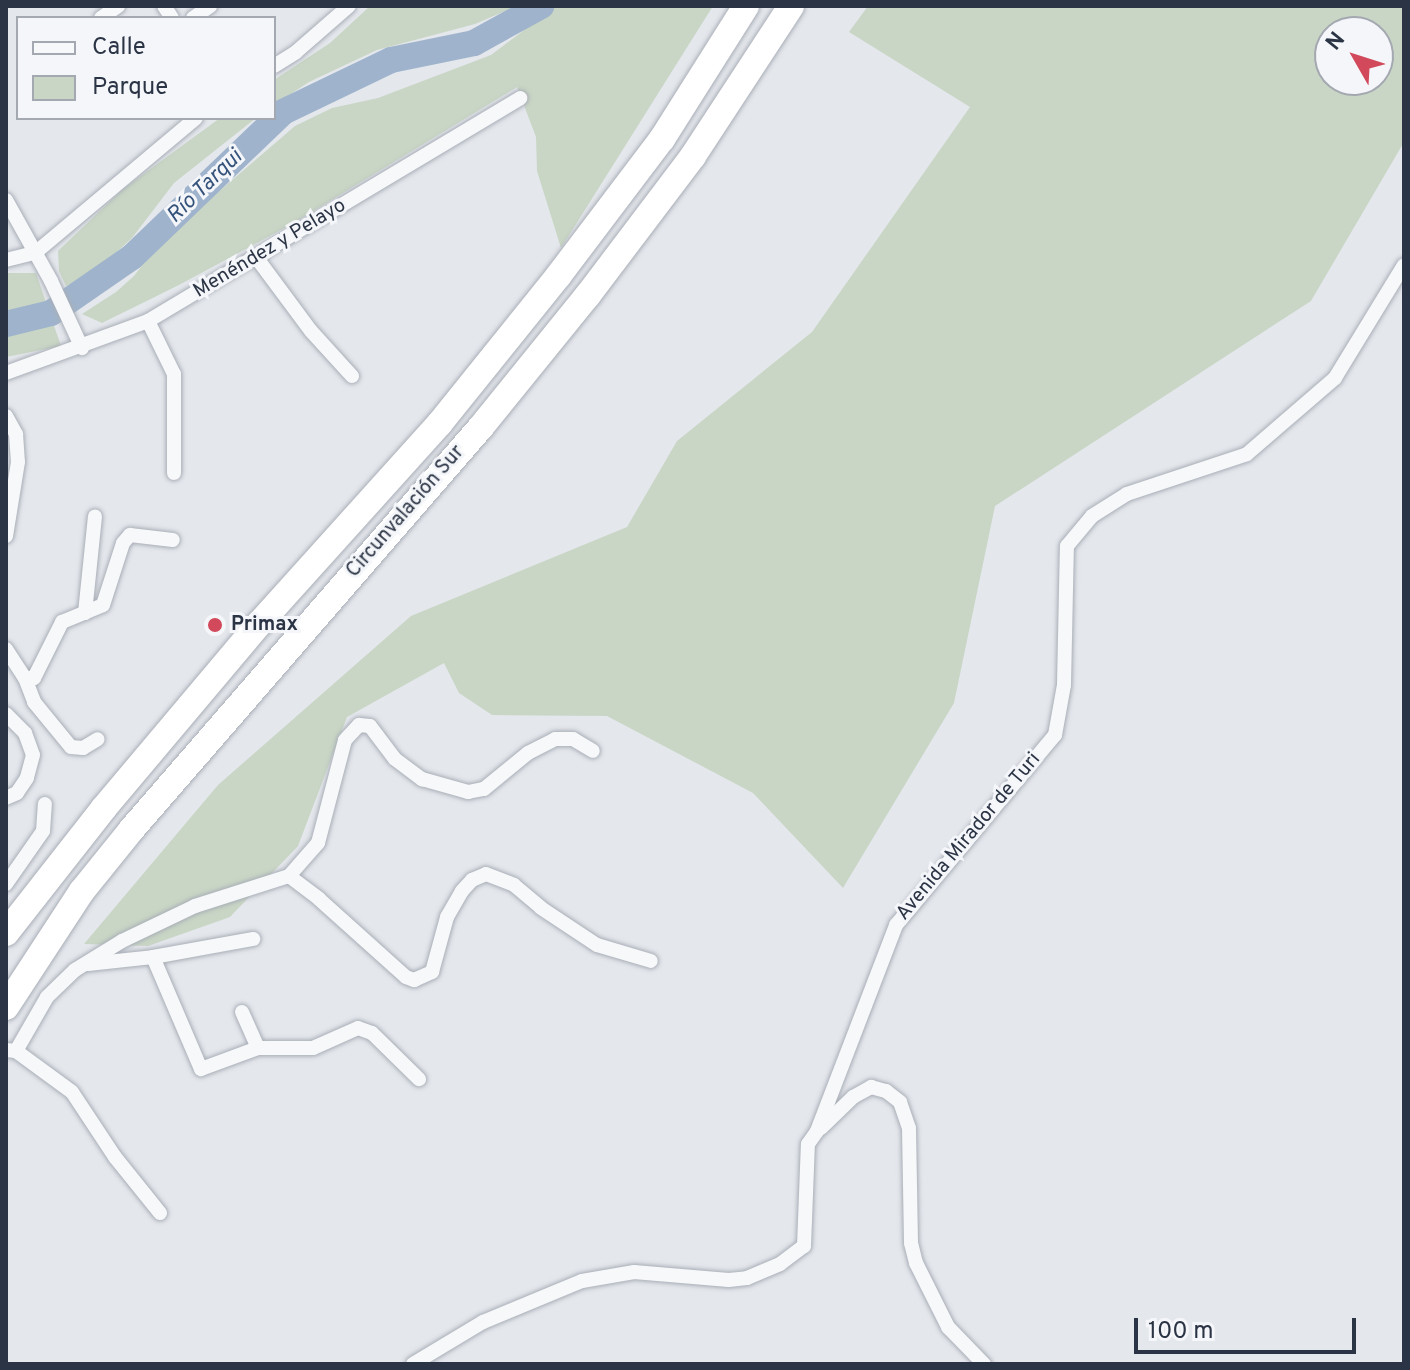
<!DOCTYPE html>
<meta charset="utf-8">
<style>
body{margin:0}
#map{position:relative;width:1410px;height:1370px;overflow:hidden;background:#e4e7ec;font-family:Overpass,sans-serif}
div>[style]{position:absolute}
.green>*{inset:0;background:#c9d6c5}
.river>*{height:26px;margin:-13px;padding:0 13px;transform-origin:13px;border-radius:13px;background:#9fb4cc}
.roads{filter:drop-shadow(0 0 2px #a9aeb7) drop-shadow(0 0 2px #a9aeb7)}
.street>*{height:14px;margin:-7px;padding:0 7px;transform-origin:7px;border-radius:7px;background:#f7f8fa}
.highway>*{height:26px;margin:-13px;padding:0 13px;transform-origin:13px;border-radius:13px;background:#fff}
.dots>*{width:22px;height:22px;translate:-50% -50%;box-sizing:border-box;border:4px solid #f4f6f9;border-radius:50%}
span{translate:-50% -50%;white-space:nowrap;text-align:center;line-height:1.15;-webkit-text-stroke:6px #f4f6f9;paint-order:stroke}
.street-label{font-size:20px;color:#2b3445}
.poi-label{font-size:20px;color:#2b3445;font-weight:700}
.left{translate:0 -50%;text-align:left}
.water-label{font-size:22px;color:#34527a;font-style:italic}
.frame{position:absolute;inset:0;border:8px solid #2b3445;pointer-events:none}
.legend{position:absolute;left:16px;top:16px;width:260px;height:104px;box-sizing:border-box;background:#f4f6f9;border:2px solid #a4a8b1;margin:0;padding:10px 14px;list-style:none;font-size:24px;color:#2b3445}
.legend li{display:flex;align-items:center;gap:16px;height:40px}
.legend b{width:40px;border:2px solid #a4a8b1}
.north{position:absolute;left:1314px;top:16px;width:80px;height:80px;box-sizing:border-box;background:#f4f6f9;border:2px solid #a4a8b1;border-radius:50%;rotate:309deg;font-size:22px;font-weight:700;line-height:32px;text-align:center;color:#2b3445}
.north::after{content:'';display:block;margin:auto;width:28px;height:36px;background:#d1495b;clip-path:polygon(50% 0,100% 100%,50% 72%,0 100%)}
.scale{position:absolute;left:1134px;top:1318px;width:222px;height:36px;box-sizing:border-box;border:4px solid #2b3445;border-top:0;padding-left:10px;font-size:24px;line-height:28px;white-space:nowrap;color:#2b3445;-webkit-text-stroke:6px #f4f6f9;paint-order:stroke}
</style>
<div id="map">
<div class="green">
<div style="clip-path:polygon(370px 6px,517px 6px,475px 24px,377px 50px,309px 82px,274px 105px,274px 80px,330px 43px)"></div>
<div style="clip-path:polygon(556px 6px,713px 6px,561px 248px,537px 171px,536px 137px,517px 87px,292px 224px,179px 285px,102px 323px,82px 314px,116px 292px,134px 276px,161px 241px,295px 126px,332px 108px,378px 98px,491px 55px)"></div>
<div style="clip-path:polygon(evenodd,868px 6px,1404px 6px,1404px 142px,1311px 301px,995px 506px,954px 703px,843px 888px,753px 793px,607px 716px,492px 715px,459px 693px,444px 663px,347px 717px,298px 846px,230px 917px,148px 946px,84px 944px,218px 785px,411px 616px,627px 527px,677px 441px,812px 332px,970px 107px,849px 32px,868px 6px,1330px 32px,1378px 32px,1378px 80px,1330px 80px,1330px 32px)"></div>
<div style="clip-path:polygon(220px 118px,256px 118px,174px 183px,132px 238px,105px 263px,88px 277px,66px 286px,59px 271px,58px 251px,123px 189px)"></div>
<div style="clip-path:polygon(6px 273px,36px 273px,61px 346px,6px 357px)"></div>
</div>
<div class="river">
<div style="left:6px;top:324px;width:46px;rotate:-13.7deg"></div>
<div style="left:51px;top:313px;width:98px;rotate:-34.7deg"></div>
<div style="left:132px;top:257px;width:209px;rotate:-43.8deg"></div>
<div style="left:283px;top:112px;width:120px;rotate:-25.7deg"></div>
<div style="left:391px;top:60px;width:85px;rotate:-11.6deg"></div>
<div style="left:474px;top:43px;width:77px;rotate:-28.9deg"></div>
</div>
<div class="roads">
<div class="street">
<div style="left:164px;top:6px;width:14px;rotate:56deg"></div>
<div style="left:101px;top:18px;width:21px;rotate:-35deg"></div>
<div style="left:193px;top:18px;width:21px;rotate:-35deg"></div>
<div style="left:274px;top:66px;width:26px;rotate:-32deg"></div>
<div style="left:296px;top:52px;width:70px;rotate:-41deg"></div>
<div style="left:6px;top:200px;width:93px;rotate:60.9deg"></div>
<div style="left:51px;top:281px;width:74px;rotate:65.2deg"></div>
<div style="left:256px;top:257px;width:92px;rotate:53.4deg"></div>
<div style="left:311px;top:331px;width:61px;rotate:47.7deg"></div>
<div style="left:6px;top:260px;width:30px;rotate:-14deg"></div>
<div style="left:35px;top:253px;width:210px;rotate:-40deg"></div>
<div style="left:148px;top:321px;width:59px;rotate:63.9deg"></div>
<div style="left:174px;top:374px;width:99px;rotate:90deg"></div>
<div style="left:6px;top:373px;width:151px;rotate:-20.1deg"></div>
<div style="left:148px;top:321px;width:434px;rotate:-30.9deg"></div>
<div style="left:6px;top:416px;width:21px;rotate:61deg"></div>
<div style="left:16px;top:434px;width:28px;rotate:86deg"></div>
<div style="left:18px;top:462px;width:75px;rotate:99.2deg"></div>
<div style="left:85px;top:613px;width:97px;rotate:-84.1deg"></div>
<div style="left:6px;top:649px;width:35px;rotate:57deg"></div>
<div style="left:25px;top:678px;width:9px"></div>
<div style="left:34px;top:678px;width:63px;rotate:-63.4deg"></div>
<div style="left:62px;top:622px;width:44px;rotate:-22.5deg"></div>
<div style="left:103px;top:605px;width:65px;rotate:-72.1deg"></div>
<div style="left:123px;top:543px;width:11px;rotate:-49deg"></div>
<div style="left:130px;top:535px;width:43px;rotate:6.6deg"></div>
<div style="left:25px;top:678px;width:26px;rotate:69deg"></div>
<div style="left:34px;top:702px;width:58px;rotate:50.6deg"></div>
<div style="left:71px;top:747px;width:12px;rotate:5deg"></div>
<div style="left:83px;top:748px;width:17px;rotate:-31deg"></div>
<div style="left:6px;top:714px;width:27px;rotate:45deg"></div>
<div style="left:25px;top:733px;width:23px;rotate:70deg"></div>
<div style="left:33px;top:755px;width:24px;rotate:105deg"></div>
<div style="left:27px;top:778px;width:18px;rotate:124deg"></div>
<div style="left:17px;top:793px;width:12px;rotate:156deg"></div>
<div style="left:289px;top:876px;width:38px;rotate:37deg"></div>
<div style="left:319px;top:899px;width:117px;rotate:41.9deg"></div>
<div style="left:406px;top:977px;width:9px;rotate:21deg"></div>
<div style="left:414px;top:980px;width:20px;rotate:-24deg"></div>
<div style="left:432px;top:972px;width:57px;rotate:-74.7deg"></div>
<div style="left:447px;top:917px;width:30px;rotate:-60deg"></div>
<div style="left:462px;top:891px;width:15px;rotate:-48deg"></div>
<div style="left:472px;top:880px;width:15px;rotate:-23deg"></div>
<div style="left:486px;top:874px;width:30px;rotate:21deg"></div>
<div style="left:514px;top:885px;width:35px;rotate:40deg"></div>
<div style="left:541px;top:908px;width:67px;rotate:33.5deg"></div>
<div style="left:597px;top:945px;width:56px;rotate:16.5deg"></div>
<div style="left:6px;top:884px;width:65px;rotate:-55.1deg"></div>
<div style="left:43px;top:831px;width:27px;rotate:-86deg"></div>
<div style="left:153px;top:957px;width:122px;rotate:66.8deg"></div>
<div style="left:201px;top:1069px;width:61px;rotate:-20.2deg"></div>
<div style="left:258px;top:1048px;width:55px"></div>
<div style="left:313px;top:1048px;width:49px;rotate:-24deg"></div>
<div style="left:358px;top:1028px;width:15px;rotate:20deg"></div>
<div style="left:372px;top:1033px;width:66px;rotate:44.4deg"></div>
<div style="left:88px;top:964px;width:65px;rotate:-6.1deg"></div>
<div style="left:153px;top:957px;width:102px;rotate:-10.2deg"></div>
<div style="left:242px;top:1012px;width:39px;rotate:66deg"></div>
<div style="left:6px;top:1050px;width:10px;rotate:6deg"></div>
<div style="left:16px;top:1051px;width:62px;rotate:-60.1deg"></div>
<div style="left:47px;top:997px;width:39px;rotate:-44deg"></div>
<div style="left:75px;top:970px;width:55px;rotate:-31.7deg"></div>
<div style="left:122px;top:941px;width:81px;rotate:-25.6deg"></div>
<div style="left:195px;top:906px;width:99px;rotate:-17.7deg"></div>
<div style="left:289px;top:876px;width:44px;rotate:-48.7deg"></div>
<div style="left:318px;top:843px;width:106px;rotate:-75.3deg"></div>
<div style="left:345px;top:740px;width:21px;rotate:-47deg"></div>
<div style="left:359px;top:725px;width:11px;rotate:5deg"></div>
<div style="left:370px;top:726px;width:41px;rotate:52.9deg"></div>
<div style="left:395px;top:759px;width:34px;rotate:37deg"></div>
<div style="left:422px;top:779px;width:48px;rotate:15.8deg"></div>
<div style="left:468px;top:792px;width:16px;rotate:-11deg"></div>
<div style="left:484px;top:789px;width:57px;rotate:-39.3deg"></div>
<div style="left:528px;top:753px;width:30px;rotate:-27deg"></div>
<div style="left:555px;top:739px;width:18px"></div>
<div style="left:573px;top:739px;width:23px;rotate:31deg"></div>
<div style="left:16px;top:1051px;width:69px;rotate:36.2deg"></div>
<div style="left:72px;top:1092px;width:78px;rotate:56.5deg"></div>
<div style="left:115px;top:1157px;width:72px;rotate:51.2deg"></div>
<div style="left:821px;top:1128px;width:45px;rotate:-44.1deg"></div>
<div style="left:853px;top:1097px;width:21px;rotate:-29deg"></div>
<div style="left:871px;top:1087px;width:16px;rotate:15deg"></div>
<div style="left:886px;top:1091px;width:18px;rotate:38deg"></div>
<div style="left:900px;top:1102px;width:28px;rotate:71deg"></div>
<div style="left:909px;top:1128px;width:115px;rotate:89deg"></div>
<div style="left:911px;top:1243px;width:21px;rotate:76deg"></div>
<div style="left:916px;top:1263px;width:72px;rotate:63.4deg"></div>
<div style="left:948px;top:1327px;width:52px;rotate:45.8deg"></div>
<div style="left:413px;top:1364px;width:82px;rotate:-31deg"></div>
<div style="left:483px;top:1322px;width:107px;rotate:-22.5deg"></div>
<div style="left:582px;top:1281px;width:53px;rotate:-9.8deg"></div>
<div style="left:634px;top:1272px;width:95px;rotate:4.8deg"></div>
<div style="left:729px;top:1280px;width:18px;rotate:-6deg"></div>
<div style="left:747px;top:1278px;width:36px;rotate:-23deg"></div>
<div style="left:780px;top:1264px;width:30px;rotate:-37deg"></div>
<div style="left:804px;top:1246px;width:102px;rotate:-87.8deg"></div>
<div style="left:808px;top:1144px;width:16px;rotate:-55deg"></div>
<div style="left:817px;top:1131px;width:221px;rotate:-69deg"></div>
<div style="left:896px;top:925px;width:248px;rotate:-50.1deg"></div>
<div style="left:1055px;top:735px;width:51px;rotate:-79.8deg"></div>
<div style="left:1064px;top:685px;width:139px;rotate:-88.8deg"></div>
<div style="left:1067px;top:546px;width:39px;rotate:-50deg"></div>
<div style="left:1092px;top:516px;width:41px;rotate:-32.2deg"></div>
<div style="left:1127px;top:494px;width:126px;rotate:-18.4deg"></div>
<div style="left:1247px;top:454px;width:116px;rotate:-40.8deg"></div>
<div style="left:1335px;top:378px;width:132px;rotate:-58.6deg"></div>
</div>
<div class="highway">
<div style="left:6px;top:933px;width:159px;rotate:-51.9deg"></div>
<div style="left:104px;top:808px;width:241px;rotate:-49.9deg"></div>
<div style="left:259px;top:624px;width:270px;rotate:-48deg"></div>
<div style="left:440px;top:423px;width:190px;rotate:-51.2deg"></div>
<div style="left:559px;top:275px;width:171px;rotate:-52.9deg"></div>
<div style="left:662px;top:139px;width:157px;rotate:-57.7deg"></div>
<div style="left:6px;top:1007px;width:139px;rotate:-56.8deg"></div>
<div style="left:82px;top:891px;width:80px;rotate:-51.1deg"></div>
<div style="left:132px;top:829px;width:532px;rotate:-49.04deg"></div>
<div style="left:481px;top:427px;width:170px;rotate:-51deg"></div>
<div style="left:588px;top:295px;width:174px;rotate:-52.9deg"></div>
<div style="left:693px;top:156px;width:179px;rotate:-56.8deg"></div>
</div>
</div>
<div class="dots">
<div style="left:215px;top:625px;background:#d1495b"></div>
</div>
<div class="street-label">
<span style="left:270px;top:249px;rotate:-31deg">Menéndez y Pelayo</span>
<span style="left:406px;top:512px;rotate:-49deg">Circunvalación Sur</span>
<span style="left:969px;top:837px;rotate:-50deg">Avenida Mirador de Turi</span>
</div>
<div class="poi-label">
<span class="left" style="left:231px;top:625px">Primax</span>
</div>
<div class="water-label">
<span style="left:205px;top:187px;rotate:-44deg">Río Tarqui</span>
</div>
<div class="frame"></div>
<ul class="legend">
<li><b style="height:10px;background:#f7f8fa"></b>Calle</li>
<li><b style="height:22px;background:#c9d6c5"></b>Parque</li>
</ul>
<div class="north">N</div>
<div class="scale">100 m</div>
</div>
